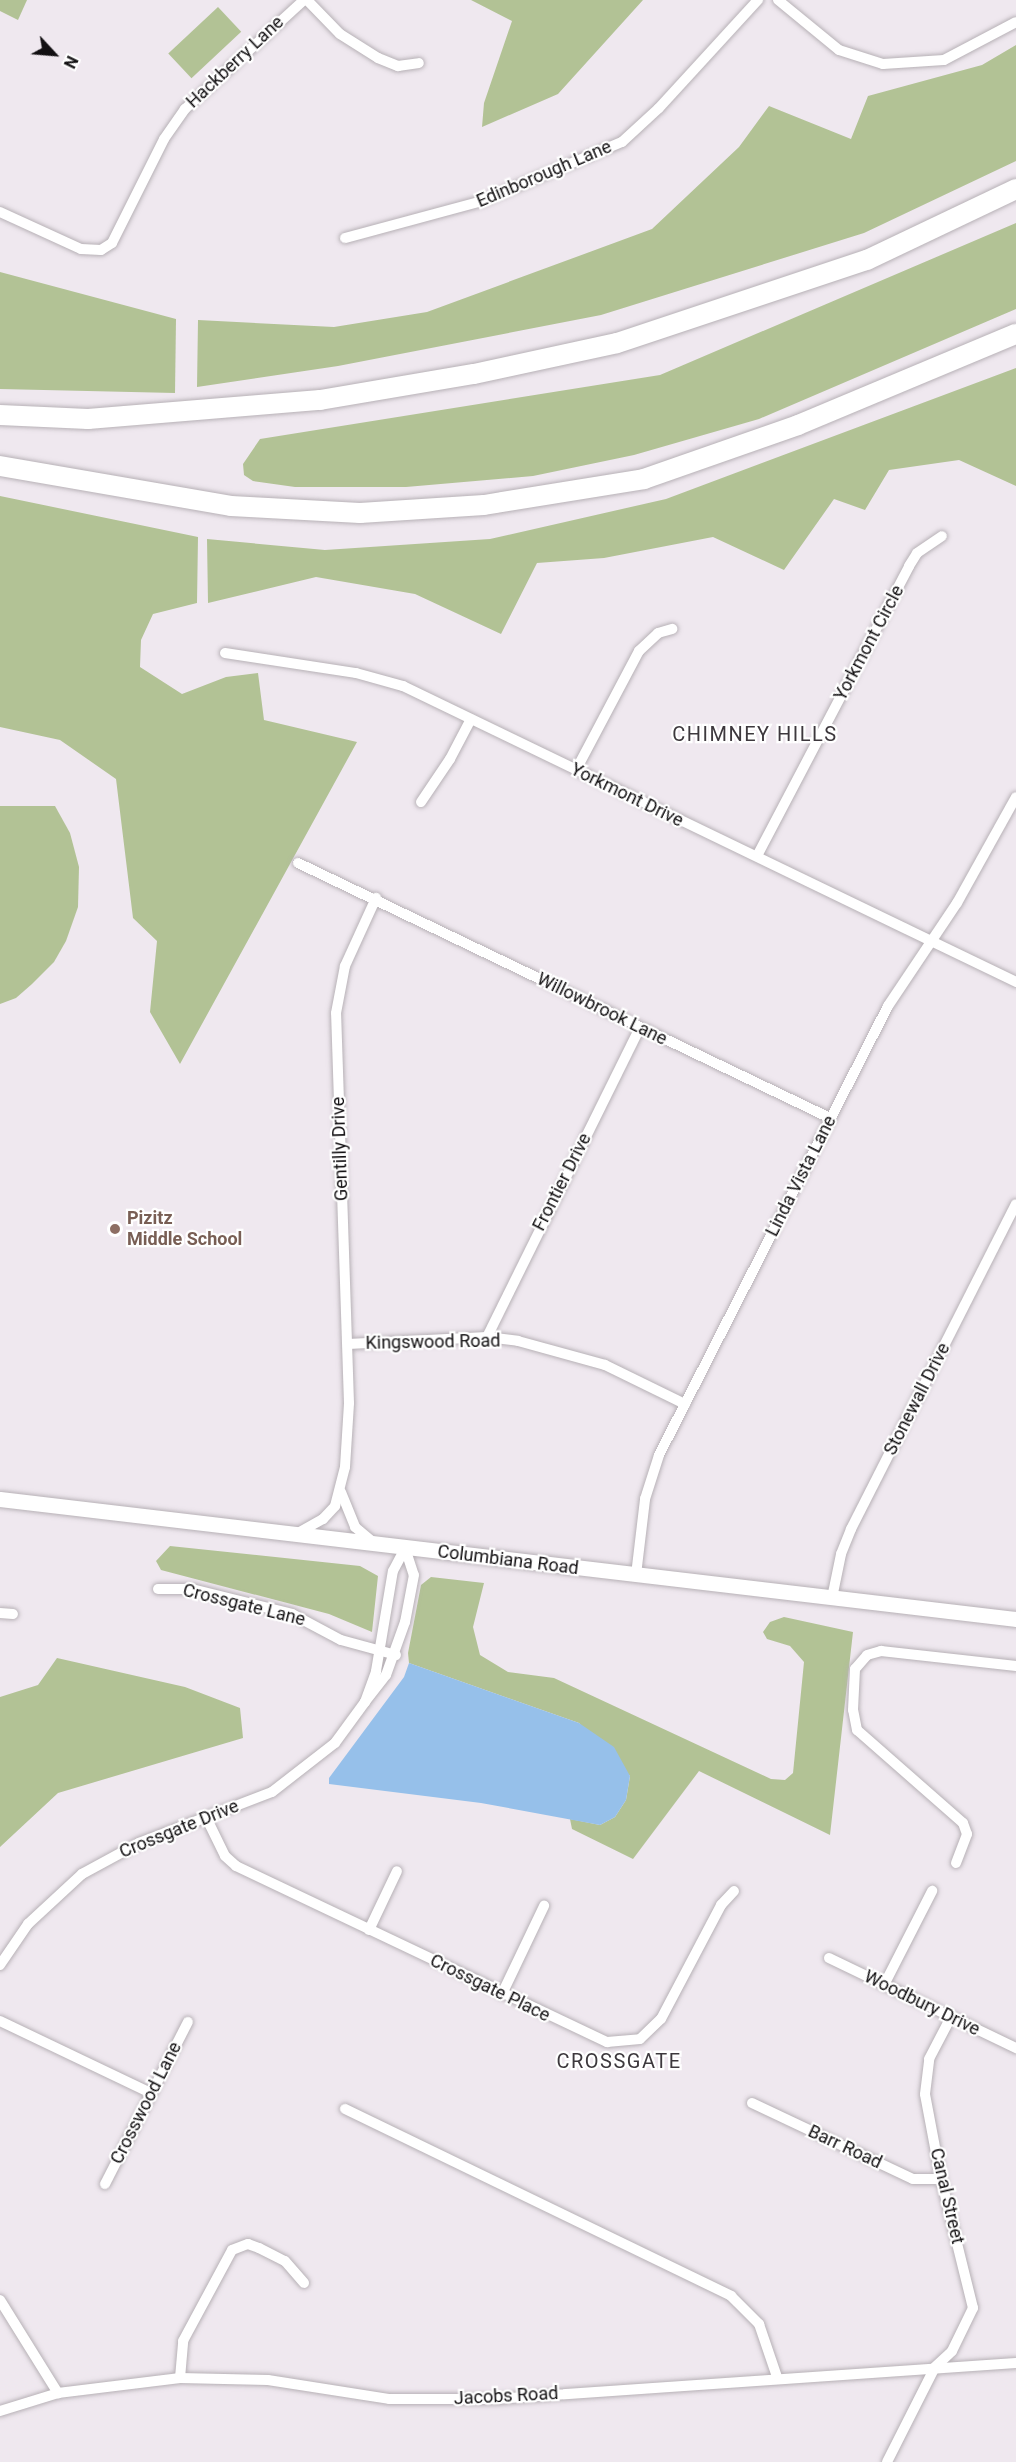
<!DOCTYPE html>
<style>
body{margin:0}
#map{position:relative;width:1016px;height:2462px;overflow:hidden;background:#efe8ef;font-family:Roboto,sans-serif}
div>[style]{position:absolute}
.green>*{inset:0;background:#b2c295;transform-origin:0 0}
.water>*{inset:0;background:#96c0ea}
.roads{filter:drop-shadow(0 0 2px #b7b1b6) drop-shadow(0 0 2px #b7b1b6)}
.minor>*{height:10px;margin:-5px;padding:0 5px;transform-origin:5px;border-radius:5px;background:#fff}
.secondary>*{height:15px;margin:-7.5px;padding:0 7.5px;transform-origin:7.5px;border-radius:7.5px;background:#fff}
.motorway>*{height:20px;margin:-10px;padding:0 10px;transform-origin:10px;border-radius:10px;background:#fff}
.dots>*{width:16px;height:16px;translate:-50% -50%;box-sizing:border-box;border:3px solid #fff;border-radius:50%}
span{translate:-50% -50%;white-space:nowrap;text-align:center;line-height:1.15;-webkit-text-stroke:4.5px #fff;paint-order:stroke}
.street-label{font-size:18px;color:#121012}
.education-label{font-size:18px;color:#785e54;font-weight:700}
.left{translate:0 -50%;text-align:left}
.neighbourhood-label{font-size:20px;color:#3d383d;letter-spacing:1.5px}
.north{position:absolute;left:24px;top:24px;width:60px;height:60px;-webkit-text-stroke:4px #fff;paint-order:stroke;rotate:116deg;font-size:16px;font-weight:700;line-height:24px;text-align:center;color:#121012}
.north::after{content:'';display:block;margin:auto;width:21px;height:27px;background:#121012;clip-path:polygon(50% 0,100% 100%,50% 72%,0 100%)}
</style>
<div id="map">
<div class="green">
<div style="clip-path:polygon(0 0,27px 0,18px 20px,0 11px)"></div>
<div style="clip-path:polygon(471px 0,643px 0,558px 94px,482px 127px,484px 103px,512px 21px)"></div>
<div style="left:218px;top:7px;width:34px;height:68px;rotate:47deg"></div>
<div style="clip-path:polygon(1016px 45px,1016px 161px,864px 233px,601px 315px,338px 366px,197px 387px,198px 320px,334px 327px,427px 312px,652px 229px,739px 147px,769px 106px,851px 139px,868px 96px,982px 65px)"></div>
<div style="clip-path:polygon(1016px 223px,1016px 309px,759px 419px,634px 455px,533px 476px,406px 487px,295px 487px,253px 481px,244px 475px,243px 464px,260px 439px,660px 375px)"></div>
<div style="clip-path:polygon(0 272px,176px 319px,175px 393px,0 389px)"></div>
<div style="clip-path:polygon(1016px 368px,1016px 486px,959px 460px,889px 470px,865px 510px,834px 499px,784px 570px,713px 537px,604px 558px,537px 563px,501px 634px,415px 594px,316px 577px,208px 603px,207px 539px,325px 550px,490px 539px,666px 499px)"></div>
<div style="clip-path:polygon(0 496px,198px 537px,197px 603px,153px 614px,141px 640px,140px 667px,182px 694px,226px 677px,258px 673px,264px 720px,357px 742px,180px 1064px,150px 1012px,157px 941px,133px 918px,116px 779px,60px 740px,0 727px)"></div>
<div style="clip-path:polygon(0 806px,55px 806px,70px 833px,79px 867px,78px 907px,66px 941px,54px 962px,32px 984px,16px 998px,0 1004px)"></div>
<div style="clip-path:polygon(170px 1546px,360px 1566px,378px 1576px,372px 1632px,329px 1614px,161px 1570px,156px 1561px)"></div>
<div style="clip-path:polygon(431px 1577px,484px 1583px,473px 1627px,480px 1655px,508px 1672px,554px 1678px,771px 1779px,785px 1780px,793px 1773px,804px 1662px,790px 1646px,767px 1639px,763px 1632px,770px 1622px,784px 1617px,853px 1632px,830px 1835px,699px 1771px,633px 1859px,572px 1829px,570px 1819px,600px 1825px,615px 1817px,626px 1800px,630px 1776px,579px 1723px,409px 1663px,408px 1653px,421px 1585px)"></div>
<div style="clip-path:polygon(57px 1658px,185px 1687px,240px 1708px,243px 1738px,58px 1793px,0 1847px,0 1697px,38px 1685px)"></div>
</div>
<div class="water">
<div style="clip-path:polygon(409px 1663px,579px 1723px,614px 1747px,630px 1776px,626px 1800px,615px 1817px,600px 1825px,481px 1803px,329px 1784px,329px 1778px,404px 1677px)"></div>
</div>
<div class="roads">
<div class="minor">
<div style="left:307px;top:0;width:47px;rotate:45.9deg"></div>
<div style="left:340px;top:34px;width:45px;rotate:32.3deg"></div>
<div style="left:378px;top:58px;width:22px;rotate:22deg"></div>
<div style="left:398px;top:66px;width:21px;rotate:-8deg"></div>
<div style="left:778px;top:0;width:79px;rotate:39.3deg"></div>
<div style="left:839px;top:50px;width:46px;rotate:17.7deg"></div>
<div style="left:883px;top:64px;width:61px;rotate:-3.8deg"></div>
<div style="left:944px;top:60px;width:81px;rotate:-27.8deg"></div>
<div style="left:0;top:212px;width:89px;rotate:24.6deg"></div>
<div style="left:81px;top:249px;width:20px;rotate:3deg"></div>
<div style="left:101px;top:250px;width:13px;rotate:-32deg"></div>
<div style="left:112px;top:243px;width:116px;rotate:-63.4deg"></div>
<div style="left:164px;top:139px;width:37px;rotate:-55deg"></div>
<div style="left:185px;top:109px;width:161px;rotate:-42.5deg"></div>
<div style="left:345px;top:238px;width:142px;rotate:-15.1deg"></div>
<div style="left:482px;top:201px;width:152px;rotate:-22.9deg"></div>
<div style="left:622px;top:142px;width:50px;rotate:-42.6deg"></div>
<div style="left:659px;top:108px;width:147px;rotate:-47.5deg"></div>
<div style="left:225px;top:653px;width:133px;rotate:8.7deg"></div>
<div style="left:356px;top:673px;width:49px;rotate:15.5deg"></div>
<div style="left:403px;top:686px;width:681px;rotate:25.77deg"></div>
<div style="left:576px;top:770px;width:135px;rotate:-62.1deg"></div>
<div style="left:639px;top:651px;width:26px;rotate:-43deg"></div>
<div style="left:658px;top:633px;width:15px;rotate:-16deg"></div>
<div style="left:421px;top:802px;width:52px;rotate:-56deg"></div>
<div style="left:450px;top:759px;width:45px;rotate:-62.3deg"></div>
<div style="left:757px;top:856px;width:327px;rotate:-62.3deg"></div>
<div style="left:909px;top:566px;width:15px;rotate:-58deg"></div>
<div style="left:917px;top:553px;width:30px;rotate:-34deg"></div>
<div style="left:298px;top:863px;width:590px;rotate:25.61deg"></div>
<div style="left:487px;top:1337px;width:345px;rotate:-63.7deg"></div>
<div style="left:348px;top:1344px;width:139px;rotate:-2.9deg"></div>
<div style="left:487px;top:1337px;width:31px;rotate:7deg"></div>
<div style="left:518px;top:1341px;width:90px;rotate:15.4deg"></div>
<div style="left:605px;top:1365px;width:89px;rotate:26deg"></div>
<div style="left:341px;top:1492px;width:38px;rotate:68deg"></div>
<div style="left:355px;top:1527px;width:25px;rotate:40deg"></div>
<div style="left:296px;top:1534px;width:31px;rotate:-29deg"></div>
<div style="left:323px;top:1519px;width:18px;rotate:-47deg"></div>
<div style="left:335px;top:1506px;width:40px;rotate:-75.6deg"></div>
<div style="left:345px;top:1467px;width:64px;rotate:-86.4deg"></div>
<div style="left:349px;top:1403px;width:390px;rotate:-91.9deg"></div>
<div style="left:336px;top:1013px;width:48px;rotate:-79.2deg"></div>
<div style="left:345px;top:966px;width:75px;rotate:-65.5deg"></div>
<div style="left:405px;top:1548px;width:28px;rotate:72deg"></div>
<div style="left:414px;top:1575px;width:48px;rotate:100.8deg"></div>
<div style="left:405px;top:1622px;width:56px;rotate:109.7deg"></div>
<div style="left:386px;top:1675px;width:34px;rotate:128deg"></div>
<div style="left:365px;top:1702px;width:33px;rotate:-70deg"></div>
<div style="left:376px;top:1671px;width:101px;rotate:-80.4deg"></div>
<div style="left:393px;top:1571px;width:26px;rotate:-62deg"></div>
<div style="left:636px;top:1575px;width:77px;rotate:-83.2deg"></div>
<div style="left:645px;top:1499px;width:46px;rotate:-72.3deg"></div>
<div style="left:659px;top:1455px;width:504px;rotate:-62.98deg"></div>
<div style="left:888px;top:1006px;width:124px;rotate:-56.2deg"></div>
<div style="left:957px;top:903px;width:121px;rotate:-60.9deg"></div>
<div style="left:158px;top:1589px;width:34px"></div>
<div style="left:192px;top:1589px;width:103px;rotate:14deg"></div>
<div style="left:292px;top:1614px;width:55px;rotate:28deg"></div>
<div style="left:341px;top:1640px;width:57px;rotate:15.3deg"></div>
<div style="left:832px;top:1598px;width:45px;rotate:-78.4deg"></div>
<div style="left:841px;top:1554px;width:27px;rotate:-68deg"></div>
<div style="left:851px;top:1529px;width:364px;rotate:-63.1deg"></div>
<div style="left:0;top:1613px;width:13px;rotate:4deg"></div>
<div style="left:206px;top:1817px;width:43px;rotate:64deg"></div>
<div style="left:225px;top:1856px;width:15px;rotate:42deg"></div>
<div style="left:236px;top:1866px;width:411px;rotate:25.4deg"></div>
<div style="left:607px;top:2042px;width:33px;rotate:-5deg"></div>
<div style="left:640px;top:2039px;width:29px;rotate:-44deg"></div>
<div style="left:661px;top:2019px;width:129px;rotate:-62.2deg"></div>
<div style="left:721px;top:1905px;width:19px;rotate:-47deg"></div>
<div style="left:956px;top:1863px;width:31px;rotate:-69deg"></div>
<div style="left:967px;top:1834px;width:12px;rotate:-110deg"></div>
<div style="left:963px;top:1823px;width:141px;rotate:-138.7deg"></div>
<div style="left:857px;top:1730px;width:20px;rotate:-101deg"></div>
<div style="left:853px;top:1710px;width:41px;rotate:-87.2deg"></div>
<div style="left:855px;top:1669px;width:18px;rotate:-49deg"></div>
<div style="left:867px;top:1655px;width:15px;rotate:-16deg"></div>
<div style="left:881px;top:1651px;width:136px;rotate:6.3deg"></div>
<div style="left:369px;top:1930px;width:65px;rotate:-64.6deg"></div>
<div style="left:829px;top:1958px;width:208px;rotate:25.7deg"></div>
<div style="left:0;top:1965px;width:50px;rotate:-55.7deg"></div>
<div style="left:28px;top:1924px;width:74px;rotate:-42.8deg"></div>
<div style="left:82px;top:1874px;width:65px;rotate:-28.5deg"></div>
<div style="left:139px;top:1843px;width:142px;rotate:-21deg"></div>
<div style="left:272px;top:1792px;width:80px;rotate:-37.9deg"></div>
<div style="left:335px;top:1743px;width:51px;rotate:-53.8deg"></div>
<div style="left:884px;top:1985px;width:106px;rotate:-62.9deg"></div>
<div style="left:502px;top:1994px;width:98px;rotate:-64.5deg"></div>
<div style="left:0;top:2021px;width:167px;rotate:25.5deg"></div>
<div style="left:752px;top:2103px;width:178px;rotate:25.3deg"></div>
<div style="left:913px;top:2179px;width:28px"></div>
<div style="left:345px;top:2109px;width:429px;rotate:25.8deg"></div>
<div style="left:731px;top:2296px;width:40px;rotate:45deg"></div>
<div style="left:759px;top:2324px;width:56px;rotate:71.2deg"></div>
<div style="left:105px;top:2184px;width:182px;rotate:-62.9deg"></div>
<div style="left:0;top:2300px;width:110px;rotate:58.1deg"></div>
<div style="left:180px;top:2378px;width:37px;rotate:-85deg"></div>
<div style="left:183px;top:2341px;width:103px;rotate:-61.7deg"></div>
<div style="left:232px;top:2250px;width:17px;rotate:-21deg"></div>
<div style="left:248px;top:2244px;width:12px;rotate:20deg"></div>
<div style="left:259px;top:2248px;width:29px;rotate:27deg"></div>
<div style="left:285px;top:2261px;width:29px;rotate:49deg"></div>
<div style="left:0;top:2411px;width:61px;rotate:-17.2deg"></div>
<div style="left:58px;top:2393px;width:123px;rotate:-7deg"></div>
<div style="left:180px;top:2378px;width:88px;rotate:1.3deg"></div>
<div style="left:268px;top:2380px;width:122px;rotate:8.9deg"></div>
<div style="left:389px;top:2399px;width:106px"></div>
<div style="left:495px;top:2399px;width:522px;rotate:-3.95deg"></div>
<div style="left:887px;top:2462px;width:106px;rotate:-63.2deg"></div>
<div style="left:935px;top:2367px;width:23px;rotate:-43deg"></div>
<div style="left:952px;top:2351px;width:48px;rotate:-64deg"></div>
<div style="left:973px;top:2308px;width:133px;rotate:-103.9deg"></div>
<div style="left:941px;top:2179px;width:86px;rotate:-100.7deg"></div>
<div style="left:925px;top:2094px;width:35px;rotate:-83deg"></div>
<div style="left:929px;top:2059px;width:47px;rotate:-62.4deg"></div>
</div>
<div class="secondary">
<div style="left:0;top:1499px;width:1023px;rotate:6.74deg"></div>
</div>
<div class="motorway">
<div style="left:0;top:415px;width:88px;rotate:2.6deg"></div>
<div style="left:88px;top:419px;width:233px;rotate:-4.7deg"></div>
<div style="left:320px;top:400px;width:156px;rotate:-9.6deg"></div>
<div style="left:474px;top:374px;width:146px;rotate:-12.2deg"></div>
<div style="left:617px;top:343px;width:263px;rotate:-18.4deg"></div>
<div style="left:867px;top:260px;width:165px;rotate:-25.5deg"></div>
<div style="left:0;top:466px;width:234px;rotate:9.8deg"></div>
<div style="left:231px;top:506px;width:129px;rotate:3.1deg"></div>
<div style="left:360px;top:513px;width:124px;rotate:-3.7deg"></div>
<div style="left:484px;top:505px;width:162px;rotate:-9.2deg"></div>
<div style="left:644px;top:479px;width:163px;rotate:-19.3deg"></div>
<div style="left:798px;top:425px;width:236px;rotate:-22.7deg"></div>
</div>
</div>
<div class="dots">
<div style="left:115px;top:1229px;background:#8d6e63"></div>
</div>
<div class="street-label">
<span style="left:235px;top:62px;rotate:-43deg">Hackberry Lane</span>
<span style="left:544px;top:174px;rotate:-23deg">Edinborough Lane</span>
<span style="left:869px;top:643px;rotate:-62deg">Yorkmont Circle</span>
<span style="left:627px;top:795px;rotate:26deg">Yorkmont Drive</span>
<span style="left:602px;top:1009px;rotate:26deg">Willowbrook Lane</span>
<span style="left:340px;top:1149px;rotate:-92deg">Gentilly Drive</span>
<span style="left:801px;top:1176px;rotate:-63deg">Linda Vista Lane</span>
<span style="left:562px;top:1182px;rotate:-63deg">Frontier Drive</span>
<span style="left:433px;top:1342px;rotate:-1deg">Kingswood Road</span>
<span style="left:917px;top:1399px;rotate:-63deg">Stonewall Drive</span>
<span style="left:508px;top:1560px;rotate:7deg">Columbiana Road</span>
<span style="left:244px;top:1605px;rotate:14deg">Crossgate Lane</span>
<span style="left:179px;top:1829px;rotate:-22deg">Crossgate Drive</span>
<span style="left:490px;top:1988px;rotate:26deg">Crossgate Place</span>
<span style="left:922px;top:2003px;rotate:26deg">Woodbury Drive</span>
<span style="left:146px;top:2103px;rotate:-63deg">Crosswood Lane</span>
<span style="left:845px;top:2147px;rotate:25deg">Barr Road</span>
<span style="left:947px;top:2196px;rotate:77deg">Canal Street</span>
<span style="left:506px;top:2396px;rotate:-3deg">Jacobs Road</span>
</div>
<div class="education-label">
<span class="left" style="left:127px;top:1229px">Pizitz<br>Middle School</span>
</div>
<div class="neighbourhood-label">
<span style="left:755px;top:734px">CHIMNEY HILLS</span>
<span style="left:619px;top:2061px">CROSSGATE</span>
</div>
<div class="north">N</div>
</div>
